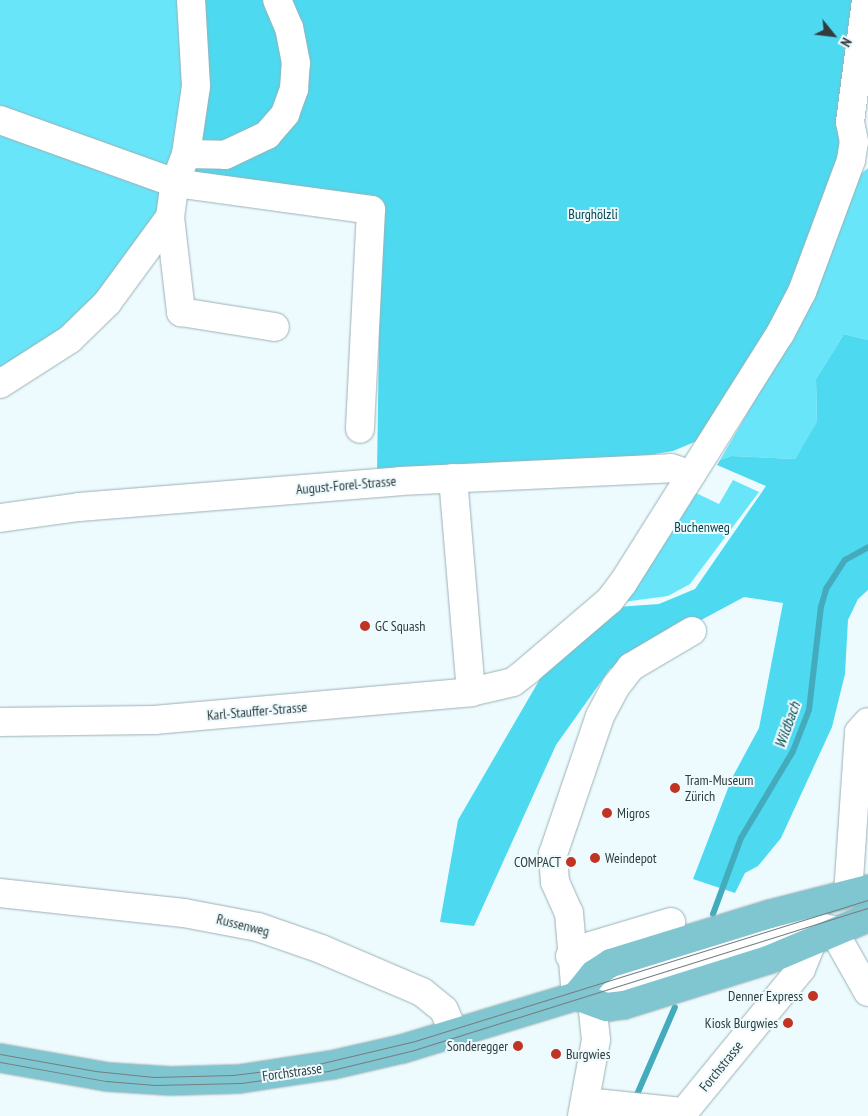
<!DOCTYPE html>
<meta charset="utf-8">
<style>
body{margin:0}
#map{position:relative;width:868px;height:1116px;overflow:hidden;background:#edfbfe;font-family:"PT Sans Narrow",sans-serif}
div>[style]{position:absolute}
.green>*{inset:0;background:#69e5fa}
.forest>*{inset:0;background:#4dd9f0}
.stream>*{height:6px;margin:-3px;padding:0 3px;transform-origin:3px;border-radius:3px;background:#43abbc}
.roads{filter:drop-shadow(0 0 1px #9bb1b5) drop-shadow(0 0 1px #9bb1b5)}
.minor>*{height:28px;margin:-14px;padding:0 14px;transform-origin:14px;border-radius:14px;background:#fff}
.major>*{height:28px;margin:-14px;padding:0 14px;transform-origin:14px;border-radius:14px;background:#80c6d1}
.tram>*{height:1px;margin:-0.5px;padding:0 0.5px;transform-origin:0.5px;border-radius:0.5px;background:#747e81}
.dots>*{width:14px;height:14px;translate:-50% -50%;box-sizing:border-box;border:2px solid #edfbfe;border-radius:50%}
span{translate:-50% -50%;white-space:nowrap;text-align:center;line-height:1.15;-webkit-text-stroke:4px #edfbfe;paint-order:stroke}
.park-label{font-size:14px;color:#074751}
.street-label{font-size:14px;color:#323b3d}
.poi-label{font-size:14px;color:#323b3d}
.left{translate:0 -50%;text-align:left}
.right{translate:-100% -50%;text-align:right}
.water-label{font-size:15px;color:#04464f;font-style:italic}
.north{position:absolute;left:808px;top:10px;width:50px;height:50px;-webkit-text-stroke:4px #edfbfe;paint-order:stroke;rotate:119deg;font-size:14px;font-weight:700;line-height:20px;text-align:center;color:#323b3d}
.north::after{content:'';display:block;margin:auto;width:18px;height:22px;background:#323b3d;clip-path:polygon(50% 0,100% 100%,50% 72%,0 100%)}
</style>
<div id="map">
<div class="green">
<div style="clip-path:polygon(0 0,182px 0,188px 69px,161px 212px,111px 287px,65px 334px,0 376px)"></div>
<div style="clip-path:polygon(868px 168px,868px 340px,844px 334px,816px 379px,817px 423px,795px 459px,731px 456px,720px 460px,797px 328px,857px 177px)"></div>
<div style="clip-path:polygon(733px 480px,759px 492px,690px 584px,668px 596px,623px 602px,696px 493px,719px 504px)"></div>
</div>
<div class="forest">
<div style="clip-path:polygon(198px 0,861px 0,846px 146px,796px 283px,709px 436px,673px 451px,649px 455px,377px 474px,381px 200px,190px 172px)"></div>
<div style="clip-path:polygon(844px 334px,868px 340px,868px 590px,858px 599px,848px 620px,845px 674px,832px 727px,781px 838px,758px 866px,745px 873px,735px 893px,693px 879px,732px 778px,759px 728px,783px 603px,744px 597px,610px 669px,556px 745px,474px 926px,440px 922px,458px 820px,551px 660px,617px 607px,659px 604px,695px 589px,766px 486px,717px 465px,720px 460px,731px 456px,795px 459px,817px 422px,816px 379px)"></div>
</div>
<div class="stream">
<div style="left:713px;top:914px;width:81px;rotate:-69.8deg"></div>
<div style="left:741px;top:838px;width:101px;rotate:-59.1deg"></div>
<div style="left:793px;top:751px;width:44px;rotate:-68.7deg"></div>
<div style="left:809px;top:710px;width:104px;rotate:-83.4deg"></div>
<div style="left:821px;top:607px;width:19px;rotate:-74deg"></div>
<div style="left:826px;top:589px;width:35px;rotate:-57deg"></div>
<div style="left:845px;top:560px;width:26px;rotate:-29deg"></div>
<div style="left:635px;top:1099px;width:100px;rotate:-66.5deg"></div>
</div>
<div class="roads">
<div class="minor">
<div style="left:0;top:120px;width:186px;rotate:19.8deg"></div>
<div style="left:175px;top:183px;width:198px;rotate:7.8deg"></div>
<div style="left:371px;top:210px;width:219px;rotate:92.9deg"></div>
<div style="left:186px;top:154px;width:39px;rotate:1deg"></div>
<div style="left:225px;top:155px;width:47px;rotate:-25.5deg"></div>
<div style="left:267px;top:135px;width:28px;rotate:-49deg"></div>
<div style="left:285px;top:114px;width:27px;rotate:-70deg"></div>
<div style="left:294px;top:89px;width:26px;rotate:-86deg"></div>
<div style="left:296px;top:63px;width:36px;rotate:-101deg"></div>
<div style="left:289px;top:28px;width:30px;rotate:-113deg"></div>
<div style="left:170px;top:217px;width:96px;rotate:83.4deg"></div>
<div style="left:181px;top:312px;width:95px;rotate:9.1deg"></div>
<div style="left:0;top:384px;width:83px;rotate:-32.7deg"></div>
<div style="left:70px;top:339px;width:52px;rotate:-44.2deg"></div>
<div style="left:107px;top:303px;width:107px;rotate:-53.8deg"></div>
<div style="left:170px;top:217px;width:34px;rotate:-82deg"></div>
<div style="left:175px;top:183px;width:31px;rotate:-69deg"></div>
<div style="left:186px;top:154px;width:69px;rotate:-81.6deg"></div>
<div style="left:196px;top:86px;width:86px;rotate:-93.3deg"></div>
<div style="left:453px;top:478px;width:215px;rotate:85.2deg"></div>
<div style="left:0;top:518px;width:80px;rotate:-7.9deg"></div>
<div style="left:79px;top:507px;width:322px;rotate:-4.6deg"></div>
<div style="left:400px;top:481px;width:271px;rotate:-2.7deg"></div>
<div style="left:671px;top:468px;width:21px;rotate:19deg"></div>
<div style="left:692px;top:631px;width:71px;rotate:149.5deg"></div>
<div style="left:631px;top:667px;width:24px;rotate:128deg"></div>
<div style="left:616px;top:686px;width:34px;rotate:118deg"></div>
<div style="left:600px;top:716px;width:146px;rotate:108.8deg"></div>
<div style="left:553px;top:854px;width:28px;rotate:86deg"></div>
<div style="left:555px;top:882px;width:34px;rotate:66deg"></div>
<div style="left:569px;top:913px;width:83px;rotate:85.2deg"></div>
<div style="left:576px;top:996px;width:241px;rotate:-17.4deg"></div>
<div style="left:0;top:722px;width:154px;rotate:-0.7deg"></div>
<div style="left:154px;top:720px;width:318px;rotate:-5deg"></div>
<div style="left:471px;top:692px;width:43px;rotate:-13.4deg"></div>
<div style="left:513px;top:682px;width:18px;rotate:-38deg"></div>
<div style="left:527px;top:671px;width:109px;rotate:-40.5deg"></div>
<div style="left:610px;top:600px;width:21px;rotate:-53deg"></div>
<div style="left:623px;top:583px;width:294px;rotate:-57.8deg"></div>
<div style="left:780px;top:334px;width:47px;rotate:-62.4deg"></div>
<div style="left:802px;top:292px;width:141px;rotate:-69.6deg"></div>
<div style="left:851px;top:160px;width:18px;rotate:-81deg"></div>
<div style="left:854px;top:142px;width:20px;rotate:-101deg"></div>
<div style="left:850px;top:122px;width:123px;rotate:-82.5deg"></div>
<div style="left:0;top:893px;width:185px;rotate:6.2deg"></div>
<div style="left:184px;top:913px;width:75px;rotate:10.7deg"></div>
<div style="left:258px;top:927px;width:67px;rotate:19.2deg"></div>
<div style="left:321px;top:949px;width:110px;rotate:23.1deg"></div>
<div style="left:422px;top:992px;width:28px;rotate:39deg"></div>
<div style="left:444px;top:1010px;width:25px;rotate:67deg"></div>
<div style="left:848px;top:894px;width:162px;rotate:-86.1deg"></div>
<div style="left:859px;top:732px;width:13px;rotate:-48deg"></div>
<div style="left:813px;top:926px;width:20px;rotate:11deg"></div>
<div style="left:833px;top:930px;width:71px;rotate:60.6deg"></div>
<div style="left:570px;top:956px;width:16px;rotate:-30deg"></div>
<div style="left:584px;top:948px;width:91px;rotate:-16.6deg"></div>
<div style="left:585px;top:1102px;width:100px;rotate:5.8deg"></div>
<div style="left:684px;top:1112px;width:185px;rotate:-50.7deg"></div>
<div style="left:801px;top:969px;width:32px;rotate:-68deg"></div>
<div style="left:582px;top:1116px;width:77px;rotate:-79.6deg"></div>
<div style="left:596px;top:1040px;width:37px;rotate:-96deg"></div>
</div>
<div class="major">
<div style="left:576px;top:996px;width:33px;rotate:20deg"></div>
<div style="left:607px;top:1007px;width:17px;rotate:-7deg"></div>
<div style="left:624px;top:1005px;width:151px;rotate:-17.4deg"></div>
<div style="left:768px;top:960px;width:108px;rotate:-22.8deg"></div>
<div style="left:0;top:1058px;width:110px;rotate:10deg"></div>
<div style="left:108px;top:1077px;width:63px;rotate:3.6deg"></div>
<div style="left:171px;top:1081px;width:68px;rotate:-1.7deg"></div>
<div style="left:239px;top:1079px;width:94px;rotate:-8.6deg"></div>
<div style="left:332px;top:1065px;width:72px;rotate:-12.9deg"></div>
<div style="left:402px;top:1049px;width:182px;rotate:-16.9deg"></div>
<div style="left:576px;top:996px;width:28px;rotate:-51deg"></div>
<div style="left:594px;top:974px;width:20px;rotate:-33deg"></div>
<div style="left:611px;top:963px;width:166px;rotate:-17.1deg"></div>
<div style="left:770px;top:914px;width:101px;rotate:-14.3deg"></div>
</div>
</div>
<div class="tram">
<div style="left:0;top:1054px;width:97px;rotate:10.1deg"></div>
<div style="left:95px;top:1071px;width:59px;rotate:5.8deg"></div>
<div style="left:154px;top:1077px;width:79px;rotate:-1.5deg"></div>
<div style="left:233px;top:1075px;width:82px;rotate:-7deg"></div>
<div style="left:314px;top:1065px;width:104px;rotate:-13.4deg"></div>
<div style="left:415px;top:1041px;width:474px;rotate:-17.3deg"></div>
<div style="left:0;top:1062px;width:108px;rotate:10.2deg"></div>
<div style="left:106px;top:1081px;width:49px;rotate:4.7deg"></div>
<div style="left:155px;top:1085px;width:86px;rotate:-1.3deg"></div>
<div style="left:241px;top:1083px;width:88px;rotate:-7.9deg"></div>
<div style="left:328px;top:1071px;width:89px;rotate:-13.7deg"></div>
<div style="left:414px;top:1050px;width:476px;rotate:-17.4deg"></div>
</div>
<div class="dots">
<div style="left:365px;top:626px;background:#c13424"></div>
<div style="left:675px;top:788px;background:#c13424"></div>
<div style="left:607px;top:813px;background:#c13424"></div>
<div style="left:595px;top:858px;background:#c13424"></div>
<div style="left:571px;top:862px;background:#c13424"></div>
<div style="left:813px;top:996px;background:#c13424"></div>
<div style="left:788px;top:1023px;background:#c13424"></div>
<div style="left:518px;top:1046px;background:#c13424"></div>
<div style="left:556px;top:1054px;background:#c13424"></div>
</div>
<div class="park-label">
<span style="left:593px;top:214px">Burghölzli</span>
<span style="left:702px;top:527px">Buchenweg</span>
</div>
<div class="street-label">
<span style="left:346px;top:485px;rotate:-5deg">August-Forel-Strasse</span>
<span style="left:257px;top:711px;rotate:-5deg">Karl-Stauffer-Strasse</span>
<span style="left:243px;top:925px;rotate:14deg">Russenweg</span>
<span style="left:721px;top:1066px;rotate:-51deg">Forchstrasse</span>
<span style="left:292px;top:1072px;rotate:-8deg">Forchstrasse</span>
</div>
<div class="poi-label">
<span class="left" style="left:375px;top:626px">GC Squash</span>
<span class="left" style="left:685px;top:788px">Tram-Museum<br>Zürich</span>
<span class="left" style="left:617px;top:813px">Migros</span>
<span class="left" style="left:605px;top:858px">Weindepot</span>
<span class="right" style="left:561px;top:862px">COMPACT</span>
<span class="right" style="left:803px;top:996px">Denner Express</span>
<span class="right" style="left:778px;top:1023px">Kiosk Burgwies</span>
<span class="right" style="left:508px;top:1046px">Sonderegger</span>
<span class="left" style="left:566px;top:1054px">Burgwies</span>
</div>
<div class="water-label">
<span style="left:787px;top:725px;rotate:-70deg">Wildbach</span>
</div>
<div class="north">N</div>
</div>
